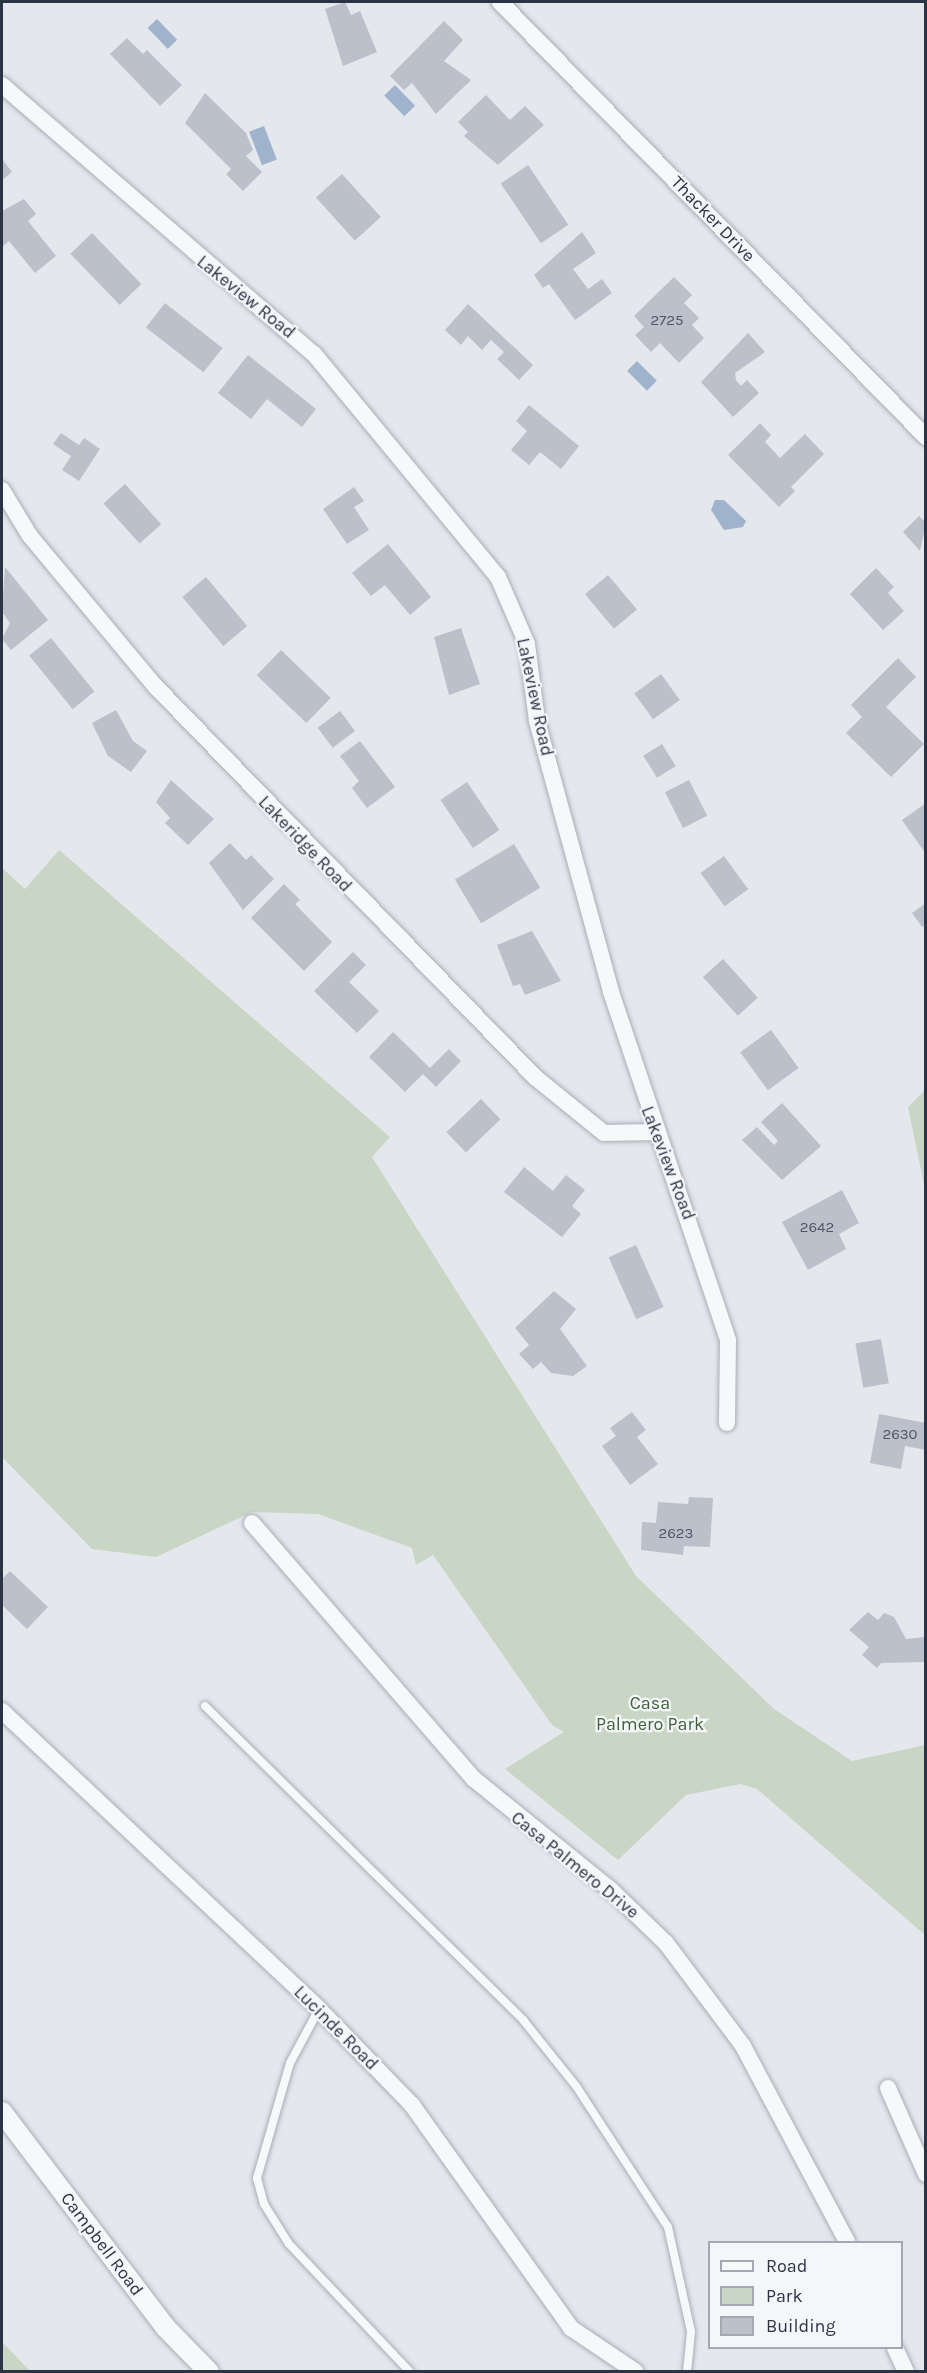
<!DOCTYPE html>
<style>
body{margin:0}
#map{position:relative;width:927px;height:2373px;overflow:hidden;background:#e4e7ec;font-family:Karla,sans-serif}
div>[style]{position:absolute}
.green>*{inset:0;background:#c9d6c5}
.water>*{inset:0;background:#9fb4cc;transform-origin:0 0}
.building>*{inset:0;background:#bbc0ca;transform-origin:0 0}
.roads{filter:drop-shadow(0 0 2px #a9aeb7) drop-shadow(0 0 2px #a9aeb7)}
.service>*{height:8px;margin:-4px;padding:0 4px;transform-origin:4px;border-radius:4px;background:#f7f8fa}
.minor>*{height:16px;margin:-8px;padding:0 8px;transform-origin:8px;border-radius:8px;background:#f7f8fa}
.tertiary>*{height:20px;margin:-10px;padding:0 10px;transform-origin:10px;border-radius:10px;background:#f7f8fa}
span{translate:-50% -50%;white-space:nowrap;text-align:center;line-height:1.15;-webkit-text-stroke:4.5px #f4f6f9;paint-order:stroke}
.number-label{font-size:15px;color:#4f5766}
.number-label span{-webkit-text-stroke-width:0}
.street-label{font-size:18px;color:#2b3445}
.park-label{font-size:18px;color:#3f6138}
.frame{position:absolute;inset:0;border:3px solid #2b3445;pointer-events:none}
.legend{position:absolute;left:708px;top:2241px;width:195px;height:108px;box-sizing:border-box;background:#f4f6f9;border:2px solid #a4a8b1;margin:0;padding:8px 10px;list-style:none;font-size:18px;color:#2b3445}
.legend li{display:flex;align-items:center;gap:12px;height:30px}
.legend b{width:30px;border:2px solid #a4a8b1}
</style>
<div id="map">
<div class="green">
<div style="clip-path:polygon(59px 850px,390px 1137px,372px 1157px,636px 1576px,774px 1709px,852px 1761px,925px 1745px,925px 1935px,757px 1789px,740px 1784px,686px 1795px,618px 1860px,505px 1769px,564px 1732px,552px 1725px,433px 1555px,416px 1565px,412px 1548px,318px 1514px,252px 1512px,156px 1557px,92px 1549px,2px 1457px,2px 868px,25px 889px)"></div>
<div style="clip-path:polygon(925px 1090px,925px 1189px,908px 1107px)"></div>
<div style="clip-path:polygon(2px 2342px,30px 2371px,2px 2371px)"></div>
</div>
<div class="water">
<div style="left:157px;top:19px;width:29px;height:13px;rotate:46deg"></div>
<div style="left:395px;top:85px;width:29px;height:15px;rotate:46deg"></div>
<div style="left:264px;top:126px;width:36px;height:16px;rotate:69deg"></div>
<div style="left:637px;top:361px;width:28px;height:14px;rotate:45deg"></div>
<div style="clip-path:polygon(715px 500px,724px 500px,746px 521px,743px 527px,724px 530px,711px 510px)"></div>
</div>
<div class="building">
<div style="clip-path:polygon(345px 2px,351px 15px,360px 11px,377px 52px,343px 66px,325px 9px)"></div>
<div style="clip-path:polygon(444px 21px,463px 40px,444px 61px,471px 80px,436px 114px,412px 83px,404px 90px,390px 76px)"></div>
<div style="clip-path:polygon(127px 38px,143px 54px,147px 50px,182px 85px,160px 106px,110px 54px)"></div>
<div style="clip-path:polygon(205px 93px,246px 133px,253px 150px,246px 156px,262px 172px,243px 191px,226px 174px,231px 169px,185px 123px)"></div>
<div style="clip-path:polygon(486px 95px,510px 120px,525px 106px,544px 125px,498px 165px,464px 136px,468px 132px,458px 122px)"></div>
<div style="clip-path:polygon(2px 159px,12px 172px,2px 180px)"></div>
<div style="left:528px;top:165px;width:72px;height:33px;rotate:56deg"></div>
<div style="left:342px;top:174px;width:58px;height:35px;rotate:48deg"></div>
<div style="clip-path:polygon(24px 199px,36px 214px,28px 221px,56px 256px,35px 273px,9px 241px,2px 247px,2px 211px)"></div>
<div style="clip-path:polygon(582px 232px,596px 253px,573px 269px,588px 289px,602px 279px,612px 293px,575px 320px,549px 284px,543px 288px,534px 275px)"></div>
<div style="left:92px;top:233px;width:71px;height:30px;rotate:46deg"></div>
<div style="clip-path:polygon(674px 277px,692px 295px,684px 303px,699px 318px,692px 325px,704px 338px,679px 363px,660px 343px,651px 352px,635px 335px,644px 327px,634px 316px)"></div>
<div style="left:165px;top:303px;width:73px;height:31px;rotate:38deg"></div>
<div style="clip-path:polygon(468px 304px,533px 365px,519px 380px,497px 359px,504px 352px,491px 340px,482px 350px,468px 336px,461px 345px,445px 330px)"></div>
<div style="clip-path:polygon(748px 333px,765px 352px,735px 373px,736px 380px,741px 386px,747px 380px,759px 393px,733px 417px,701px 382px)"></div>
<div style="clip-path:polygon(248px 355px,316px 409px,302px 427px,267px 399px,251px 419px,218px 393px)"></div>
<div style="clip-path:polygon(529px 405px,579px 446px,561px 469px,540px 452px,529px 465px,511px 450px,527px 431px,516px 421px)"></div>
<div style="clip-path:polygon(760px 423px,771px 435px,765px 442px,780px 458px,805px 434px,824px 454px,791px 487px,795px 491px,779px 507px,728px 455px)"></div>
<div style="clip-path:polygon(61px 433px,79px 445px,84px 438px,100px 449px,79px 481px,62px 470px,71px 456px,53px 444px)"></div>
<div style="left:125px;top:484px;width:54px;height:29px;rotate:48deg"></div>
<div style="clip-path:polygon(354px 487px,364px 501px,354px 507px,369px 530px,347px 544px,323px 509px)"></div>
<div style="clip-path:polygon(919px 516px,926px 523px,920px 551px,903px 532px)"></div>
<div style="clip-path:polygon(388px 544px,431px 597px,410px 615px,385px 585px,371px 596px,352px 573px)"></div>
<div style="clip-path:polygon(5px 567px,48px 620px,11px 650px,2px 639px,10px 623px,2px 612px)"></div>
<div style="clip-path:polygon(876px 568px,894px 587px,888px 593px,904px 611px,883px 630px,850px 594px)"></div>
<div style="left:608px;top:575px;width:45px;height:30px;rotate:50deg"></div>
<div style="left:206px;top:577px;width:64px;height:31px;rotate:50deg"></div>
<div style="clip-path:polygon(461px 628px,480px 684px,449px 695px,434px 637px)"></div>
<div style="left:51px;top:638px;width:69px;height:28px;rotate:51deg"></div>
<div style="left:281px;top:650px;width:69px;height:35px;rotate:44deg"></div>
<div style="clip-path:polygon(898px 658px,916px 677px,886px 707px,924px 744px,891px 777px,846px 733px,862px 717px,851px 705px)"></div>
<div style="left:661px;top:674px;width:32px;height:33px;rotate:54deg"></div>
<div style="clip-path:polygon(116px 710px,133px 741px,147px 751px,131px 772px,108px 756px,92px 723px)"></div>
<div style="left:340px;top:711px;width:25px;height:28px;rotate:53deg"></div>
<div style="clip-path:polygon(360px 741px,395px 787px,367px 808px,352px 788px,359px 781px,340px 756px)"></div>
<div style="left:662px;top:744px;width:26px;height:22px;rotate:58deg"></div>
<div style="clip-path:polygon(171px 780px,214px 819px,188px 845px,165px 823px,170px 818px,156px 802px)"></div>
<div style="left:689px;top:780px;width:40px;height:27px;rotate:63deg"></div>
<div style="left:467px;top:782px;width:58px;height:32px;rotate:56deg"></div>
<div style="clip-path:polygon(926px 803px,926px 854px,902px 820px)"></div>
<div style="clip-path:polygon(230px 843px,246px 860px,251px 855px,274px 879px,243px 910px,209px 863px)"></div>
<div style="left:514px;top:844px;width:51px;height:69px;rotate:59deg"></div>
<div style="left:724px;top:856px;width:41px;height:29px;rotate:54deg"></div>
<div style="clip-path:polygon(284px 884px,300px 900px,295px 904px,332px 942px,304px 971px,251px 918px)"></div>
<div style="clip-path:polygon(926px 903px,926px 924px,922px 927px,912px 913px)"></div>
<div style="clip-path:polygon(532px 931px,561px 981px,525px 995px,520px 984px,513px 986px,497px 945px)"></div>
<div style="clip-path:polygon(353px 952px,366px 965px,349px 982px,379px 1011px,357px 1033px,314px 991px)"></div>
<div style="left:723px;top:959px;width:52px;height:27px;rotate:48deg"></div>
<div style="left:771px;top:1030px;width:47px;height:38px;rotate:54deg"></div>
<div style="clip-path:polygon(393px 1032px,430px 1068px,449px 1049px,461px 1061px,436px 1087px,423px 1074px,405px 1092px,369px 1057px)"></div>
<div style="left:481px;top:1099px;width:28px;height:48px;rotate:46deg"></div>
<div style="clip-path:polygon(782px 1103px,821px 1146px,782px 1180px,742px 1140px,757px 1127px,774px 1145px,778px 1141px,761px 1122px)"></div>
<div style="clip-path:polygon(524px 1167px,553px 1191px,566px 1175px,585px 1190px,572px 1206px,581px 1214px,562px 1237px,504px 1192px)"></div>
<div style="clip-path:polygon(842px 1190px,859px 1223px,839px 1234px,846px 1249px,808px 1270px,782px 1222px)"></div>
<div style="left:636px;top:1245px;width:68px;height:30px;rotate:66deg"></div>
<div style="clip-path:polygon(554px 1291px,576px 1309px,560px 1329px,587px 1366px,573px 1376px,551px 1373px,541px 1362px,533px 1369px,519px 1354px,529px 1345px,515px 1328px)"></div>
<div style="left:881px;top:1339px;width:45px;height:26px;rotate:80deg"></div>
<div style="clip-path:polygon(632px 1412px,646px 1430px,637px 1437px,658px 1464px,630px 1485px,602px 1446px,616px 1436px,610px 1428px)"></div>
<div style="clip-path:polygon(879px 1414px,926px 1423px,926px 1450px,905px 1446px,901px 1469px,870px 1463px)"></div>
<div style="clip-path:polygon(689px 1497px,713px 1498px,710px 1547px,684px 1546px,683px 1555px,641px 1550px,642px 1522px,656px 1523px,658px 1502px,688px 1504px)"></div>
<div style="clip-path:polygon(10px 1571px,48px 1607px,27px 1629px,2px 1605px,2px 1579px)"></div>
<div style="clip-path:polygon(868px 1612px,878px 1620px,884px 1613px,894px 1617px,906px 1639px,926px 1637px,926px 1662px,881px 1663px,877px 1668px,862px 1655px,869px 1647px,849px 1630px)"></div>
</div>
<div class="roads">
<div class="service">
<div style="left:205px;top:1706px;width:448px;rotate:44.6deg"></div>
<div style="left:524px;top:2021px;width:83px;rotate:51.3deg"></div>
<div style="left:576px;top:2086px;width:168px;rotate:56.9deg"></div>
<div style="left:668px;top:2227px;width:107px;rotate:77.6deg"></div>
<div style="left:691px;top:2332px;width:40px;rotate:95.7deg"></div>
<div style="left:319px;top:2009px;width:61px;rotate:118.2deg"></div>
<div style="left:290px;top:2063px;width:120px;rotate:106deg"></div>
<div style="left:257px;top:2178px;width:27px;rotate:75deg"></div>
<div style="left:264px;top:2204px;width:47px;rotate:58deg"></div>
<div style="left:289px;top:2244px;width:176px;rotate:46.6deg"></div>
</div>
<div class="minor">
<div style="left:500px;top:2px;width:609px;rotate:45.6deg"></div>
<div style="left:2px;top:85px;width:412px;rotate:40.8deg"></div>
<div style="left:314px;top:354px;width:289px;rotate:50.5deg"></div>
<div style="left:498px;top:577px;width:73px;rotate:66.6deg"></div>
<div style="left:527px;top:644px;width:78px;rotate:82.6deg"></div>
<div style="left:537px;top:721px;width:281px;rotate:74.7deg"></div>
<div style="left:611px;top:992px;width:367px;rotate:71.4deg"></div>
<div style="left:728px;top:1340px;width:83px;rotate:90.7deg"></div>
<div style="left:2px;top:490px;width:54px;rotate:58.7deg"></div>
<div style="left:30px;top:536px;width:197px;rotate:50.2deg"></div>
<div style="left:156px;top:687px;width:545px;rotate:45.82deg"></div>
<div style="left:536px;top:1078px;width:87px;rotate:39deg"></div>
<div style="left:604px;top:1133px;width:50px;rotate:-1.1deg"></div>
<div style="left:252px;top:1523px;width:339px;rotate:49.1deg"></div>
<div style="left:474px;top:1779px;width:175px;rotate:39deg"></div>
<div style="left:610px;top:1889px;width:78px;rotate:44deg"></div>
<div style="left:666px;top:1943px;width:129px;rotate:53.2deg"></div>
<div style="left:743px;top:2046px;width:222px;rotate:62deg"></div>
<div style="left:2px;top:1711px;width:435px;rotate:43.2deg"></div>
<div style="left:319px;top:2009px;width:134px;rotate:45.9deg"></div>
<div style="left:412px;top:2105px;width:274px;rotate:54.5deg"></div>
<div style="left:571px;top:2328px;width:78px;rotate:34.1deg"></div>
<div style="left:888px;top:2088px;width:94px;rotate:66.2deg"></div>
<div style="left:895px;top:2348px;width:26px;rotate:65deg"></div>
</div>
<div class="tertiary">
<div style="left:2px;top:2112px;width:270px;rotate:52.8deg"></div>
<div style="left:165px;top:2327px;width:63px;rotate:45.6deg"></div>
</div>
</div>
<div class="number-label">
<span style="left:667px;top:321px">2725</span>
<span style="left:817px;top:1228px">2642</span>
<span style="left:900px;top:1435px">2630</span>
<span style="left:676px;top:1534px">2623</span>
</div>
<div class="street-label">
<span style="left:713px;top:219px;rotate:46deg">Thacker Drive</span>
<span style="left:246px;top:297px;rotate:39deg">Lakeview Road</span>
<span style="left:535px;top:697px;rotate:78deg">Lakeview Road</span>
<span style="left:305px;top:844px;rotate:46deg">Lakeridge Road</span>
<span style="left:668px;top:1163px;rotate:69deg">Lakeview Road</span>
<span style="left:575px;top:1865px;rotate:39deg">Casa Palmero Drive</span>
<span style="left:336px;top:2028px;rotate:45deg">Lucinde Road</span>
<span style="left:102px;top:2244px;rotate:53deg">Campbell Road</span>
</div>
<div class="park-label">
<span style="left:650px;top:1714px">Casa<br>Palmero Park</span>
</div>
<div class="frame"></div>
<ul class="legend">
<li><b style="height:8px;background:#f7f8fa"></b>Road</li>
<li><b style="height:16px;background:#c9d6c5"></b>Park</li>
<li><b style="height:16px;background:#bbc0ca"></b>Building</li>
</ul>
</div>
